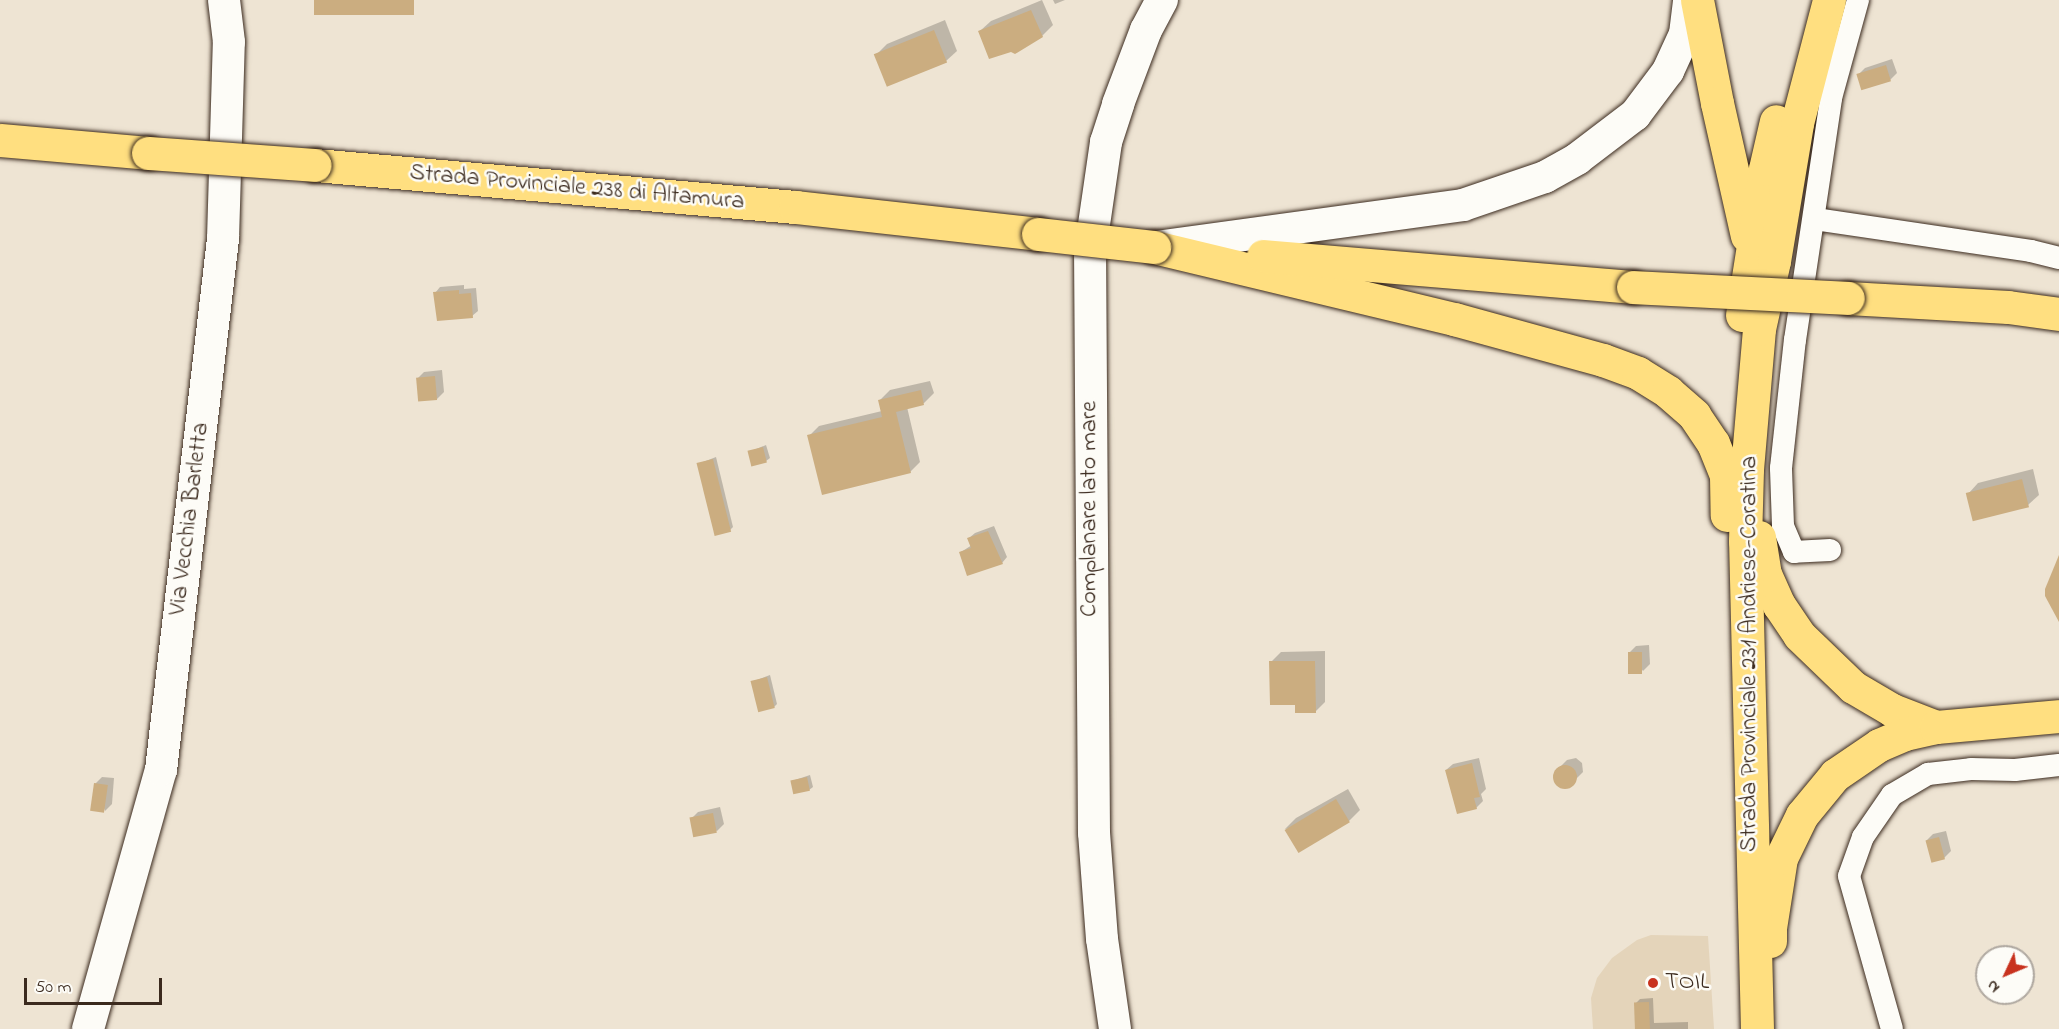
<!DOCTYPE html>
<style>
body{margin:0}
#map{position:relative;width:2059px;height:1029px;overflow:hidden;background:#eee4d3;font-family:"Indie Flower",sans-serif}
div>[style]{position:absolute}
.built>*{inset:0;background:#e4d4ba}
.shadow>*{inset:0;background:#0003}
.building>*{inset:0;background:#cbad80;transform-origin:0 0}
.round{border-radius:50%}
.roads{filter:drop-shadow(0 0 2px #3b2a1e) drop-shadow(0 0 2px #3b2a1e)}
.street>*{height:22px;margin:-11px;padding:0 11px;transform-origin:11px;border-radius:11px;background:#fdfcf7}
.secondary>*{height:32px;margin:-16px;padding:0 16px;transform-origin:16px;border-radius:16px;background:#fdfcf7}
.primary>*{height:33px;margin:-16.5px;padding:0 16.5px;transform-origin:16.5px;border-radius:16.5px;background:#ffdf80}
.highway>*{height:33px;margin:-16.5px;padding:0 16.5px;transform-origin:16.5px;border-radius:16.5px;background:#ffdf80}
.bridges{filter:drop-shadow(0 0 2px #3b2a1e) drop-shadow(0 0 2px #3b2a1e)}
.primary-bridge>*{height:33px;margin:-16.5px;padding:0 16.5px;transform-origin:16.5px;border-radius:16.5px;background:#ffdf80}
.highway-bridge>*{height:33px;margin:-16.5px;padding:0 16.5px;transform-origin:16.5px;border-radius:16.5px;background:#ffdf80}
.dots>*{width:16px;height:16px;translate:-50% -50%;box-sizing:border-box;border:3px solid #fdfcf7;border-radius:50%}
span{translate:-50% -50%;white-space:nowrap;text-align:center;line-height:1.15;-webkit-text-stroke:5px #fdfcf7;paint-order:stroke}
.street-label{font-size:24px;color:#3b2a1e}
.poi-label{font-size:24px;color:#3b2a1e}
.left{translate:0 -50%;text-align:left}
.north{position:absolute;left:1975px;top:945px;width:60px;height:60px;box-sizing:border-box;background:#fdfcf7;border:2px solid #afa8a0;border-radius:50%;rotate:226deg;font-size:16px;font-weight:700;line-height:24px;text-align:center;color:#3b2a1e}
.north::after{content:'';display:block;margin:auto;width:21px;height:27px;background:#c8321e;clip-path:polygon(50% 0,100% 100%,50% 72%,0 100%)}
.scale{position:absolute;left:24px;top:978px;width:138px;height:27px;box-sizing:border-box;border:3px solid #3b2a1e;border-top:0;padding-left:8px;font-size:18px;line-height:21px;white-space:nowrap;color:#3b2a1e;-webkit-text-stroke:4px #fdfcf7;paint-order:stroke}
</style>
<div id="map">
<div class="built">
<div style="clip-path:polygon(1651px 935px,1708px 936px,1714px 1029px,1593px 1029px,1591px 998px,1597px 978px,1612px 958px,1637px 940px)"></div>
</div>
<div class="shadow">
<div style="clip-path:polygon(1042px 0,1053px 25px,1042px 36px,980px 31px,991px 21px)"></div>
<div style="clip-path:polygon(1053px 0,1065px 0,1055px 4px)"></div>
<div style="clip-path:polygon(945px 20px,957px 51px,946px 61px,876px 55px,887px 44px)"></div>
<div style="clip-path:polygon(1892px 59px,1897px 73px,1890px 80px,1858px 75px,1865px 68px)"></div>
<div style="clip-path:polygon(464px 285px,464px 289px,476px 288px,478px 311px,472px 316px,435px 293px,440px 287px)"></div>
<div style="clip-path:polygon(442px 370px,444px 392px,437px 399px,417px 379px,424px 372px)"></div>
<div style="clip-path:polygon(930px 381px,934px 393px,924px 403px,907px 407px,920px 462px,910px 472px,809px 436px,819px 426px,882px 411px,880px 400px,890px 390px)"></div>
<div style="clip-path:polygon(766px 445px,770px 458px,766px 461px,749px 452px)"></div>
<div style="clip-path:polygon(716px 457px,733px 527px,730px 530px,698px 464px)"></div>
<div style="clip-path:polygon(2033px 469px,2039px 495px,2028px 505px,1968px 494px,1978px 483px)"></div>
<div style="clip-path:polygon(994px 526px,1007px 557px,1002px 563px,961px 552px,972px 545px,969px 538px,975px 533px)"></div>
<div style="clip-path:polygon(1649px 645px,1650px 664px,1643px 671px,1629px 653px,1636px 646px)"></div>
<div style="clip-path:polygon(1325px 651px,1325px 702px,1315px 712px,1296px 703px,1271px 662px,1281px 652px)"></div>
<div style="clip-path:polygon(770px 675px,777px 704px,774px 707px,752px 682px)"></div>
<div style="clip-path:polygon(1479px 758px,1486px 789px,1481px 794px,1483px 801px,1476px 808px,1446px 770px,1453px 764px)"></div>
<div style="clip-path:polygon(1576px 758px,1582px 763px,1583px 772px,1569px 786px,1562px 787px,1556px 783px,1554px 773px,1567px 760px)"></div>
<div style="clip-path:polygon(810px 775px,813px 787px,809px 790px,792px 781px)"></div>
<div style="clip-path:polygon(102px 777px,114px 778px,112px 804px,105px 811px,95px 784px)"></div>
<div style="clip-path:polygon(1348px 789px,1360px 810px,1349px 821px,1285px 829px,1296px 818px)"></div>
<div style="clip-path:polygon(720px 807px,724px 824px,717px 831px,691px 819px,698px 812px)"></div>
<div style="clip-path:polygon(1946px 831px,1951px 851px,1944px 858px,1926px 841px,1933px 834px)"></div>
<div style="clip-path:polygon(1653px 998px,1654px 1023px,1688px 1022px,1688px 1029px,1636px 1029px,1635px 1004px,1640px 999px)"></div>
</div>
<div class="building">
<div style="left:314px;top:0;width:100px;height:15px"></div>
<div style="clip-path:polygon(1031px 10px,1043px 37px,1015px 54px,1011px 52px,989px 59px,978px 31px)"></div>
<div style="left:934px;top:30px;width:35px;height:65px;rotate:68deg"></div>
<div style="left:1886px;top:65px;width:17px;height:31px;rotate:73deg"></div>
<div style="clip-path:polygon(459px 290px,459px 294px,471px 293px,473px 318px,437px 321px,433px 292px)"></div>
<div style="left:435px;top:376px;width:24px;height:19px;rotate:85deg"></div>
<div style="clip-path:polygon(921px 390px,924px 405px,896px 412px,911px 473px,822px 495px,807px 435px,882px 417px,878px 400px)"></div>
<div style="left:763px;top:447px;width:16px;height:16px;rotate:76deg"></div>
<div style="left:713px;top:459px;width:75px;height:17px;rotate:76deg"></div>
<div style="left:2022px;top:479px;width:29px;height:58px;rotate:76deg"></div>
<div style="clip-path:polygon(988px 531px,1003px 564px,967px 576px,959px 552px,971px 548px,967px 538px)"></div>
<div style="clip-path:polygon(2059px 555px,2059px 622px,2045px 596px,2045px 589px)"></div>
<div style="left:1628px;top:652px;width:14px;height:22px"></div>
<div style="clip-path:polygon(1269px 661px,1315px 661px,1316px 713px,1295px 713px,1295px 705px,1270px 705px)"></div>
<div style="left:767px;top:677px;width:32px;height:17px;rotate:76deg"></div>
<div style="clip-path:polygon(1472px 763px,1480px 797px,1474px 798px,1477px 809px,1457px 814px,1445px 770px)"></div>
<div class="round" style="left:1553px;top:765px;width:24px;height:24px"></div>
<div style="left:807px;top:777px;width:14px;height:17px;rotate:78deg"></div>
<div style="left:94px;top:783px;width:14px;height:28px;rotate:8deg"></div>
<div style="left:1336px;top:799px;width:27px;height:60px;rotate:59deg"></div>
<div style="left:713px;top:813px;width:20px;height:24px;rotate:79deg"></div>
<div style="left:1939px;top:837px;width:23px;height:14px;rotate:75deg"></div>
<div style="left:1649px;top:1002px;width:27px;height:15px;rotate:88deg"></div>
</div>
<div class="roads">
<div class="street">
<div style="left:1815px;top:219px;width:218px;rotate:8.4deg"></div>
<div style="left:2031px;top:251px;width:29px;rotate:14deg"></div>
<div style="left:1830px;top:550px;width:36px;rotate:177deg"></div>
<div style="left:1794px;top:552px;width:28px;rotate:-113deg"></div>
<div style="left:1783px;top:526px;width:58px;rotate:-92deg"></div>
<div style="left:1781px;top:468px;width:129px;rotate:-83.8deg"></div>
<div style="left:1795px;top:340px;width:245px;rotate:-81.5deg"></div>
<div style="left:1831px;top:98px;width:102px;rotate:-74.6deg"></div>
<div style="left:1892px;top:1029px;width:159px;rotate:-105.7deg"></div>
<div style="left:1849px;top:876px;width:41px;rotate:-70.3deg"></div>
<div style="left:1863px;top:837px;width:51px;rotate:-55.4deg"></div>
<div style="left:1892px;top:795px;width:42px;rotate:-30.3deg"></div>
<div style="left:1928px;top:774px;width:43px;rotate:-6.6deg"></div>
<div style="left:1971px;top:769px;width:44px;rotate:1.3deg"></div>
<div style="left:2015px;top:770px;width:44px;rotate:-6.5deg"></div>
</div>
<div class="secondary">
<div style="left:1157px;top:247px;width:309px;rotate:-7.8deg"></div>
<div style="left:1463px;top:205px;width:87px;rotate:-18.9deg"></div>
<div style="left:1545px;top:177px;width:37px;rotate:-29deg"></div>
<div style="left:1577px;top:159px;width:73px;rotate:-37.2deg"></div>
<div style="left:1635px;top:115px;width:55px;rotate:-53.1deg"></div>
<div style="left:1668px;top:71px;width:41px;rotate:-65.3deg"></div>
<div style="left:1685px;top:34px;width:34px;rotate:-83deg"></div>
<div style="left:88px;top:1029px;width:269px;rotate:-74.3deg"></div>
<div style="left:161px;top:770px;width:535px;rotate:-83.34deg"></div>
<div style="left:223px;top:239px;width:197px;rotate:-88.3deg"></div>
<div style="left:229px;top:42px;width:42px;rotate:-96.8deg"></div>
<div style="left:1115px;top:1029px;width:91px;rotate:-98.2deg"></div>
<div style="left:1102px;top:939px;width:106px;rotate:-94.3deg"></div>
<div style="left:1094px;top:833px;width:581px;rotate:-90.39deg"></div>
<div style="left:1090px;top:252px;width:111px;rotate:-81.7deg"></div>
<div style="left:1106px;top:142px;width:40px;rotate:-72deg"></div>
<div style="left:1118px;top:104px;width:79px;rotate:-69.3deg"></div>
<div style="left:1146px;top:30px;width:34px;rotate:-62deg"></div>
</div>
<div class="primary">
<div style="left:0;top:140px;width:149px;rotate:5deg"></div>
<div style="left:315px;top:165px;width:482px;rotate:5deg"></div>
<div style="left:795px;top:207px;width:244px;rotate:6.3deg"></div>
</div>
<div class="highway">
<div style="left:1697px;top:0;width:105px;rotate:79deg"></div>
<div style="left:1717px;top:103px;width:136px;rotate:77.3deg"></div>
<div style="left:1154px;top:247px;width:309px;rotate:13.5deg"></div>
<div style="left:1454px;top:319px;width:155px;rotate:15.4deg"></div>
<div style="left:1603px;top:360px;width:37px;rotate:20deg"></div>
<div style="left:1638px;top:373px;width:36px;rotate:32deg"></div>
<div style="left:1668px;top:392px;width:35px;rotate:41deg"></div>
<div style="left:1694px;top:415px;width:34px;rotate:56deg"></div>
<div style="left:1713px;top:443px;width:35px;rotate:68deg"></div>
<div style="left:1726px;top:476px;width:39px;rotate:89deg"></div>
<div style="left:1263px;top:256px;width:371px;rotate:4.8deg"></div>
<div style="left:1848px;top:298px;width:160px;rotate:3.2deg"></div>
<div style="left:2008px;top:307px;width:51px;rotate:7.8deg"></div>
<div style="left:1742px;top:315px;width:148px;rotate:-81deg"></div>
<div style="left:1765px;top:169px;width:49px;rotate:-77.1deg"></div>
<div style="left:1759px;top:537px;width:37px;rotate:81deg"></div>
<div style="left:1765px;top:574px;width:34px;rotate:66deg"></div>
<div style="left:1779px;top:605px;width:36px;rotate:56deg"></div>
<div style="left:1799px;top:635px;width:75px;rotate:43.9deg"></div>
<div style="left:1853px;top:687px;width:45px;rotate:30.5deg"></div>
<div style="left:1892px;top:710px;width:47px;rotate:21.1deg"></div>
<div style="left:1770px;top:941px;width:13px;rotate:-90deg"></div>
<div style="left:1770px;top:928px;width:71px;rotate:-81.1deg"></div>
<div style="left:1781px;top:858px;width:48px;rotate:-64deg"></div>
<div style="left:1802px;top:815px;width:52px;rotate:-50.5deg"></div>
<div style="left:1835px;top:775px;width:53px;rotate:-34.3deg"></div>
<div style="left:1879px;top:745px;width:28px;rotate:-23deg"></div>
<div style="left:1905px;top:734px;width:32px;rotate:-13deg"></div>
<div style="left:1936px;top:727px;width:123px;rotate:-5.1deg"></div>
<div style="left:1757px;top:1029px;width:488px;rotate:-91.4deg"></div>
<div style="left:1745px;top:541px;width:72px;rotate:-88.4deg"></div>
<div style="left:1747px;top:469px;width:141px;rotate:-85.1deg"></div>
<div style="left:1759px;top:329px;width:70px;rotate:-77.6deg"></div>
<div style="left:1774px;top:261px;width:140px;rotate:-80.5deg"></div>
<div style="left:1797px;top:123px;width:127px;rotate:-75.4deg"></div>
</div>
</div>
<div class="bridges">
<div class="primary-bridge">
<div style="left:148px;top:153px;width:167px;rotate:4.1deg"></div>
<div style="left:1038px;top:234px;width:117px;rotate:6.4deg"></div>
</div>
<div class="highway-bridge">
<div style="left:1633px;top:287px;width:215px;rotate:2.9deg"></div>
</div>
</div>
<div class="dots">
<div style="left:1653px;top:983px;background:#c8321e"></div>
</div>
<div class="street-label">
<span style="left:577px;top:188px;rotate:5deg">Strada Provinciale 238 di Altamura</span>
<span style="left:1090px;top:509px;rotate:-90deg">Complanare lato mare</span>
<span style="left:190px;top:519px;rotate:-83deg">Via Vecchia Barletta</span>
<span style="left:1750px;top:654px;rotate:-90deg">Strada Provinciale 231 Andriese-Coratina</span>
</div>
<div class="poi-label">
<span class="left" style="left:1665px;top:983px">TOIL</span>
</div>
<div class="north">N</div>
<div class="scale">50 m</div>
</div>
